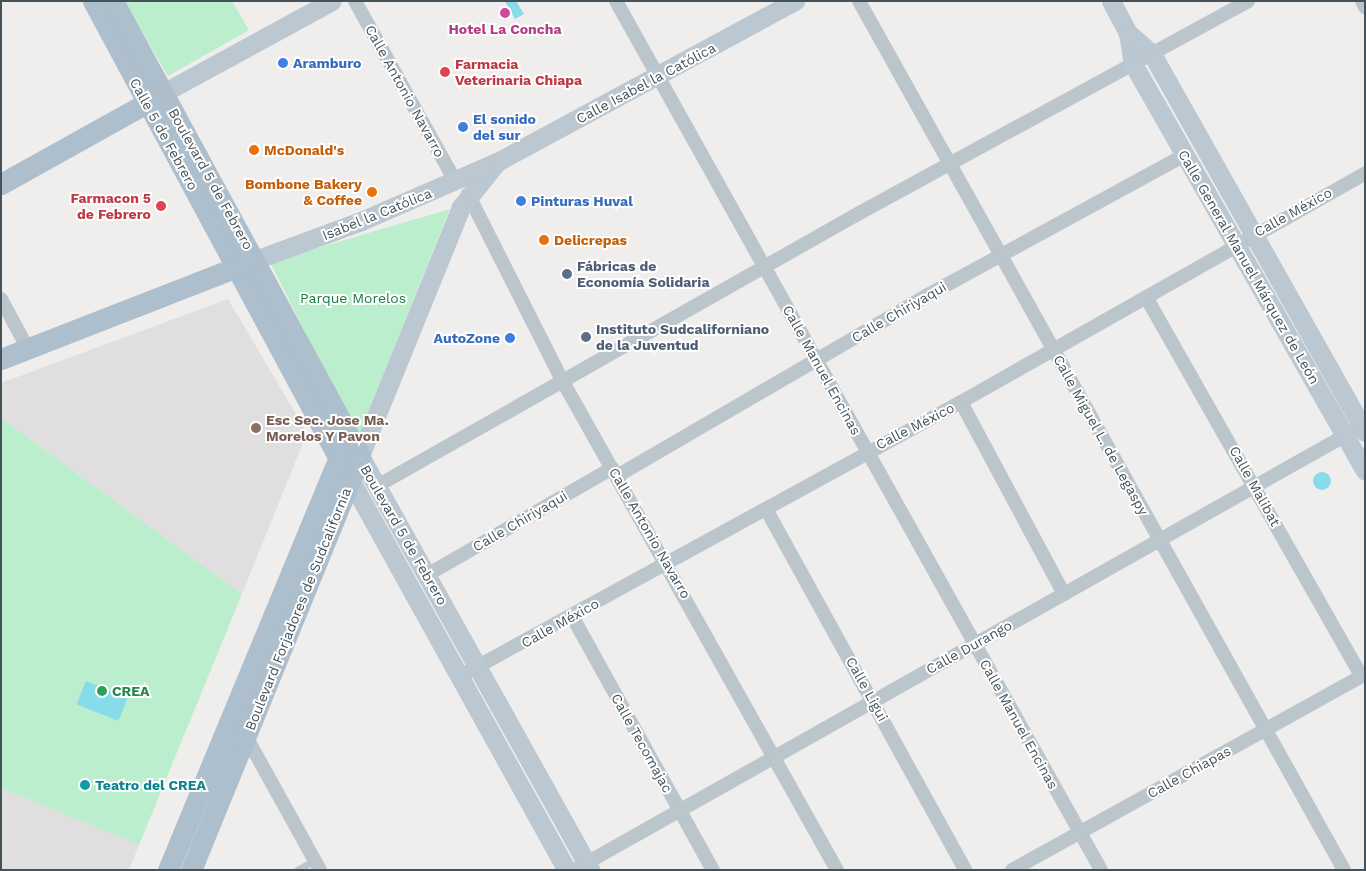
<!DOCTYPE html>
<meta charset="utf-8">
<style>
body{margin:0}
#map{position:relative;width:1366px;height:871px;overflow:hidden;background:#f0eded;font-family:"Work Sans",sans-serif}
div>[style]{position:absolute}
.education>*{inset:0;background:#e1dedf}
.green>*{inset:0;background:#bec}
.water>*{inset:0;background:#88dcea;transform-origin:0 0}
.round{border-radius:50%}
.lane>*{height:7px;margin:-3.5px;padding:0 3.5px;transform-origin:3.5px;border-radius:3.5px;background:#bbc5cc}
.street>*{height:14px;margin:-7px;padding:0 7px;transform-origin:7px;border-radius:7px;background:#bbc5cc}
.secondary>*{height:19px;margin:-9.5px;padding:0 9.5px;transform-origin:9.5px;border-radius:9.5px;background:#bbc7d1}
.primary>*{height:21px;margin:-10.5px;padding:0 10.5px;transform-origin:10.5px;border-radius:10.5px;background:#adbecc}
.dots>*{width:14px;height:14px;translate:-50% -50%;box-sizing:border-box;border:2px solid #fff;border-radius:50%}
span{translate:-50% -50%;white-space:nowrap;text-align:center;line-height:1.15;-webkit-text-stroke:4px #fff;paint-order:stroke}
.hotel-label{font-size:14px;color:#b23c85;font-weight:700}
.shop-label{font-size:14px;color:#366cbe;font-weight:700}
.left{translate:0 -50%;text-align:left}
.right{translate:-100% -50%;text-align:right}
.health-label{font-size:14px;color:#be3a42;font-weight:700}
.street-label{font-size:14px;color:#46525a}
.food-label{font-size:14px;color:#c56008;font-weight:700}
.service-label{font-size:14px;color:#4e5e75;font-weight:700}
.park-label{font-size:14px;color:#187a43}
.education-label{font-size:14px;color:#785e54;font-weight:700}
.leisure-label{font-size:14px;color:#27864d;font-weight:700}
.culture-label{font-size:14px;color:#0d838f;font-weight:700}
.frame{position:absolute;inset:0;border:2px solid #46525a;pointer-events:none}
</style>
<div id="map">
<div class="education">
<div style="clip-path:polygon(228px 299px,307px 433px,242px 594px,1px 418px,1px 383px)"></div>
<div style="clip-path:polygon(1px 788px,139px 845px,129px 870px,1px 870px)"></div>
</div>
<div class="green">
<div style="clip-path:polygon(124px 1px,232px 1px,249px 30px,168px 76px)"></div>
<div style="clip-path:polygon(450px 209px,406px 318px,359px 440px,270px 262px)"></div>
<div style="clip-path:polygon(1px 418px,242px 594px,139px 845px,1px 788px)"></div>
</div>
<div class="water">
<div style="clip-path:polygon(505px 1px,516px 1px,524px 14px,515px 19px)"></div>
<div class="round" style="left:1313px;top:472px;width:18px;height:18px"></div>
<div style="left:86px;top:681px;width:45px;height:25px;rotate:22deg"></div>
</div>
<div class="lane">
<div style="left:297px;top:870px;width:21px;rotate:-29deg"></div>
</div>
<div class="street">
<div style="left:355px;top:1px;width:206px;rotate:60.9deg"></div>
<div style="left:616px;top:1px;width:995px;rotate:60.83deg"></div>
<div style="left:859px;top:1px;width:995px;rotate:60.83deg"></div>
<div style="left:1362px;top:1px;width:7px;rotate:63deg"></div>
<div style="left:468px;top:194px;width:208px;rotate:63.2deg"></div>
<div style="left:562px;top:380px;width:562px;rotate:60.7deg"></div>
<div style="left:1146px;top:297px;width:436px;rotate:60.4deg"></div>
<div style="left:1px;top:299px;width:57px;rotate:61.6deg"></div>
<div style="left:961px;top:402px;width:218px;rotate:61.8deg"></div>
<div style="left:617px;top:476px;width:360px;rotate:-30.2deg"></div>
<div style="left:928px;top:295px;width:293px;rotate:-28.6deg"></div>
<div style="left:377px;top:486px;width:548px;rotate:-29.51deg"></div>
<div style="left:854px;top:216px;width:449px;rotate:-28.6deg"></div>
<div style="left:766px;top:509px;width:412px;rotate:61.1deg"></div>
<div style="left:427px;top:575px;width:214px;rotate:-30deg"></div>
<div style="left:572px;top:616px;width:291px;rotate:61deg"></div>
<div style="left:462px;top:675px;width:569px;rotate:-28.68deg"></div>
<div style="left:961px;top:402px;width:464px;rotate:-29.5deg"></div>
<div style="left:243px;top:731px;width:159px;rotate:61deg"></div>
<div style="left:574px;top:870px;width:894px;rotate:-29.4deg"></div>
<div style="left:1012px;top:870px;width:404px;rotate:-29deg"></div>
</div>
<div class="secondary">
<div style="left:1111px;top:1px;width:36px;rotate:62deg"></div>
<div style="left:1128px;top:33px;width:31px;rotate:81deg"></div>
<div style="left:1133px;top:64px;width:468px;rotate:60.3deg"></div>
<div style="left:1128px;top:33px;width:32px;rotate:41deg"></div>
<div style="left:1152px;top:54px;width:434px;rotate:60.6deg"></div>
<div style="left:163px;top:93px;width:192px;rotate:-28.6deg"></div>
<div style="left:497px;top:162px;width:58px;rotate:128.7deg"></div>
<div style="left:461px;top:207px;width:269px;rotate:112.1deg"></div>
<div style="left:360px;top:456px;width:474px;rotate:60.9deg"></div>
<div style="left:255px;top:260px;width:113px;rotate:-20.2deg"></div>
<div style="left:361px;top:221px;width:148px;rotate:-23.5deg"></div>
<div style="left:497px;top:162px;width:339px;rotate:-28.4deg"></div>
<div style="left:350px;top:479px;width:447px;rotate:61deg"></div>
</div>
<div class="primary">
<div style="left:93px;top:1px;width:543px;rotate:61.73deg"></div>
<div style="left:113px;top:1px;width:518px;rotate:61.5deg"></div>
<div style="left:360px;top:456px;width:447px;rotate:112.2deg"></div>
<div style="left:1px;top:184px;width:179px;rotate:-29.1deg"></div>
<div style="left:1px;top:359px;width:267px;rotate:-21.3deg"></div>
<div style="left:168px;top:870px;width:456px;rotate:-67.5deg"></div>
</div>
<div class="dots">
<div style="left:505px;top:13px;background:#d1479c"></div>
<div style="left:283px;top:63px;background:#3f7fe0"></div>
<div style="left:445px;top:72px;background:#e0444e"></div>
<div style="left:463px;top:127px;background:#3f7fe0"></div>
<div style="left:254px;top:150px;background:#e8710a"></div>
<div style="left:372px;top:192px;background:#e8710a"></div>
<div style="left:521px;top:201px;background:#3f7fe0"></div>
<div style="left:161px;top:206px;background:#e0444e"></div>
<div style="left:544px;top:240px;background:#e8710a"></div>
<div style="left:567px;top:274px;background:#5c6f8a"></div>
<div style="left:586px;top:337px;background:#5c6f8a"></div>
<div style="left:510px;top:338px;background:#3f7fe0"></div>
<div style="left:256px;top:428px;background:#8d6e63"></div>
<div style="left:102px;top:691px;background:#2e9e5b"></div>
<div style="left:85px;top:785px;background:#0f9aa8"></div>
</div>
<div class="hotel-label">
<span style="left:505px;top:29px">Hotel La Concha</span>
</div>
<div class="shop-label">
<span class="left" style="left:293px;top:63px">Aramburo</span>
<span class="left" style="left:473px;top:127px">El sonido<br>del sur</span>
<span class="left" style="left:531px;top:201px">Pinturas Huval</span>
<span class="right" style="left:500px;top:338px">AutoZone</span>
</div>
<div class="health-label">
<span class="left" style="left:455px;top:72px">Farmacia<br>Veterinaria Chiapa</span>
<span class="right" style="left:151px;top:206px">Farmacon 5<br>de Febrero</span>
</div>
<div class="street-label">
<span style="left:646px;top:83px;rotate:-28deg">Calle Isabel la Católica</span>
<span style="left:405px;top:91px;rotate:61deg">Calle Antonio Navarro</span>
<span style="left:164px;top:134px;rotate:61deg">Calle 5 de Febrero</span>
<span style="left:211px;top:179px;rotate:61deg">Boulevard 5 de Febrero</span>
<span style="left:1293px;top:212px;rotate:-29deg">Calle México</span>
<span style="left:377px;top:214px;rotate:-22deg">Isabel la Católica</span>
<span style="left:1249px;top:267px;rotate:60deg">Calle General Manuel Márquez de León</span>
<span style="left:899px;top:312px;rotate:-30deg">Calle Chiriyaqui</span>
<span style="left:822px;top:370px;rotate:61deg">Calle Manuel Encinas</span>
<span style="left:915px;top:426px;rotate:-27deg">Calle México</span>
<span style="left:1101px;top:435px;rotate:61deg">Calle Miguel L. de Legaspy</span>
<span style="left:1255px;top:486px;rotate:61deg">Calle Malibat</span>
<span style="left:520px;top:521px;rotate:-30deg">Calle Chiriyaqui</span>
<span style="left:650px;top:533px;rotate:60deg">Calle Antonio Navarro</span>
<span style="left:404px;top:535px;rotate:60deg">Boulevard 5 de Febrero</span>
<span style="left:298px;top:609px;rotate:-68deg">Boulevard Forjadores de Sudcalifornia</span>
<span style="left:560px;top:623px;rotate:-29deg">Calle México</span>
<span style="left:969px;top:647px;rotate:-29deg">Calle Durango</span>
<span style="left:867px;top:689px;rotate:61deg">Calle Ligui</span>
<span style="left:1019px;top:724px;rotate:61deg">Calle Manuel Encinas</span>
<span style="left:642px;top:743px;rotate:61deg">Calle Tecomajac</span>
<span style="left:1189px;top:772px;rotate:-29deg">Calle Chiapas</span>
</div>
<div class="food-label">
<span class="left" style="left:264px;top:150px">McDonald's</span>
<span class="right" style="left:362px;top:192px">Bombone Bakery<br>&amp; Coffee</span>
<span class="left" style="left:554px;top:240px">Delicrepas</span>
</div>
<div class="service-label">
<span class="left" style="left:577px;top:274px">Fábricas de<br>Economía Solidaria</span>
<span class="left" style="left:596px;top:337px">Instituto Sudcaliforniano<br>de la Juventud</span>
</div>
<div class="park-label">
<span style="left:353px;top:298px">Parque Morelos</span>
</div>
<div class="education-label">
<span class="left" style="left:266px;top:428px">Esc Sec. Jose Ma.<br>Morelos Y Pavon</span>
</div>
<div class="leisure-label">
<span class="left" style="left:112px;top:691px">CREA</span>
</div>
<div class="culture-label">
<span class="left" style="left:95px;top:785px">Teatro del CREA</span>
</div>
<div class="frame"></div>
</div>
